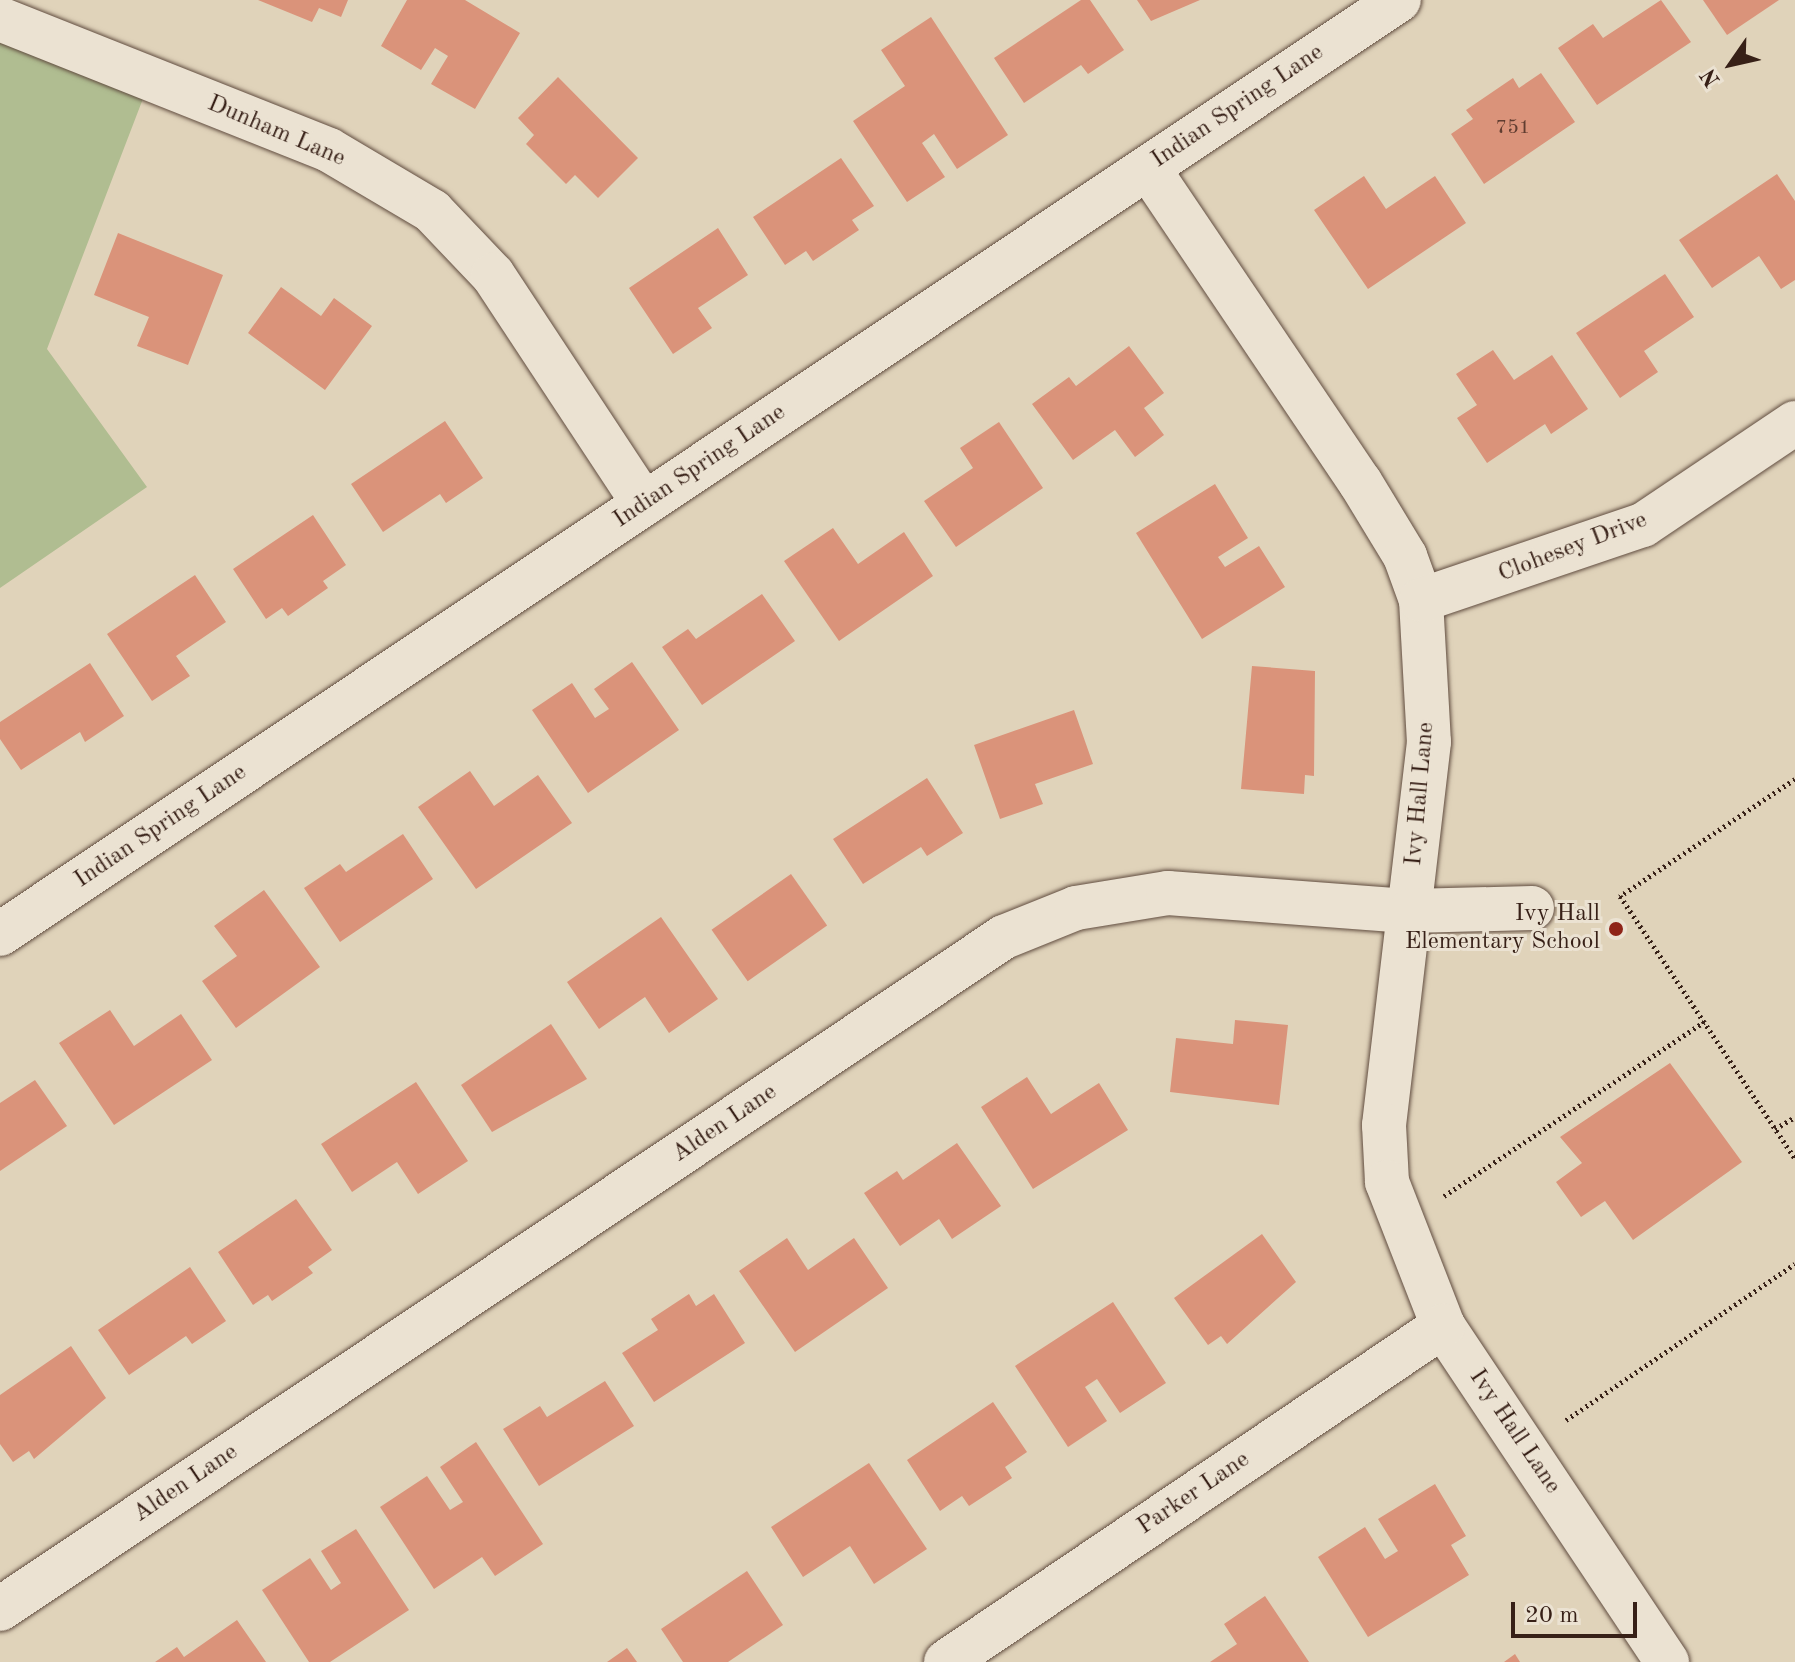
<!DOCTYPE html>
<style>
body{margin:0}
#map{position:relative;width:1795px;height:1662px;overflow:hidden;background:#e0d3ba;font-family:"Old Standard TT",serif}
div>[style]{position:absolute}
.green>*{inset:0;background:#b0bd91}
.building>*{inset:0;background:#da937a;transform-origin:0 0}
.path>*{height:5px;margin-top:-2.5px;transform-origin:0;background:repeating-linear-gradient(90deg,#372017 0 2px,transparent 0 6px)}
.roads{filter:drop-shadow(0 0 2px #614d40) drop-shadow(0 0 2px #614d40)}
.minor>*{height:44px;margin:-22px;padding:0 22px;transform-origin:22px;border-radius:22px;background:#ebe2d2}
.dots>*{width:22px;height:22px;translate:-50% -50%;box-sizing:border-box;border:4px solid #ebe2d2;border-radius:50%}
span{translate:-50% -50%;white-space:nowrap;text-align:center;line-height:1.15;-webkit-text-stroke:6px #ebe2d2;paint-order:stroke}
.number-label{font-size:20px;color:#603d30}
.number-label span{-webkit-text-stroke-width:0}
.street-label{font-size:24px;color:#372017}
.poi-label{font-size:24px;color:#372017}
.right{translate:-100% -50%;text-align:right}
.north{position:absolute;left:1691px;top:24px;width:80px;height:80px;-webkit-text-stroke:6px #ebe2d2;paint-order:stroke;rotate:236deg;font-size:22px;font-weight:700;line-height:32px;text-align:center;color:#372017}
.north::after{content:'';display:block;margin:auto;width:28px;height:36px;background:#372017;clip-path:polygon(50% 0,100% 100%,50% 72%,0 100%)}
.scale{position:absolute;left:1511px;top:1602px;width:126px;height:36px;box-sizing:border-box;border:4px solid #372017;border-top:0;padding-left:10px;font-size:24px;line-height:28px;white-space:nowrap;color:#372017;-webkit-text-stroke:6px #ebe2d2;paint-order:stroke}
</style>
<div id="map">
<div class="green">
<div style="clip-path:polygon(0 41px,144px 96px,47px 349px,147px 487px,0 588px)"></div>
</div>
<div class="building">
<div style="clip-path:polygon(258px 0,348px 0,341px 17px,319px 8px,312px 22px)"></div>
<div style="clip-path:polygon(407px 0,465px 0,520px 33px,475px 109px,431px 84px,448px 56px,435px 48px,421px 70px,381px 46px)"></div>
<div style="clip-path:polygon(1081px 0,1090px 0,1124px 50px,1088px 74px,1081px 65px,1024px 103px,994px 58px)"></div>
<div style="clip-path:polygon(1137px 0,1200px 0,1151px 21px)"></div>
<div style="clip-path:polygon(1661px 0,1691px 42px,1597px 105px,1558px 48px,1593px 24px,1603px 38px)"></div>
<div style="clip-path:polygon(1703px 0,1779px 0,1727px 35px)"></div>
<div style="clip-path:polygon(931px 17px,1008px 135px,957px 169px,934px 134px,922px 143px,945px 177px,907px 202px,853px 121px,905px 86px,881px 50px)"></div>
<div style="clip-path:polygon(1541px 73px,1575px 122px,1484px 184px,1451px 134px,1473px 119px,1466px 110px,1513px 78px,1519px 88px)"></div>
<div style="clip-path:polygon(558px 77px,638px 158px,598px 198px,575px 175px,566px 184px,526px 144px,534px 135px,518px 118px)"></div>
<div style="clip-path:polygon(841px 158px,874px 206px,852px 220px,859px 230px,813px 261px,806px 251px,785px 265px,753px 217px)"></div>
<div style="clip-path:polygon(1777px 174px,1795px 201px,1795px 280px,1781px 289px,1759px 256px,1712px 288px,1679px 240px)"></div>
<div style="clip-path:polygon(1364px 176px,1386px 209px,1435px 176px,1466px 223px,1368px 289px,1314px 210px)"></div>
<div style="clip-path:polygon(718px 228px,748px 275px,698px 308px,712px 328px,673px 354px,629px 288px)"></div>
<div style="clip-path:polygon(118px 233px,223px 275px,188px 365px,137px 346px,149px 317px,94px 295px)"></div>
<div style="clip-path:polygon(1665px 274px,1694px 317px,1644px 351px,1658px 372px,1620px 398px,1576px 333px)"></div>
<div style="clip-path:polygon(281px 287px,321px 316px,334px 298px,372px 326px,325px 390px,248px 333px)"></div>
<div style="clip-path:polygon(1129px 346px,1164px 393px,1144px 408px,1164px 435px,1135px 457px,1115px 430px,1073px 460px,1032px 404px,1069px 377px,1076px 386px)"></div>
<div style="clip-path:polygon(1493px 350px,1514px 380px,1552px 355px,1588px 409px,1551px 434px,1545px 424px,1487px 463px,1457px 418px,1477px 405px,1456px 374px)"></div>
<div style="clip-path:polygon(445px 421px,483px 478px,446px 503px,440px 494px,383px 532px,351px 484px)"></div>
<div style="clip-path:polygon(999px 422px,1043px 488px,956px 547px,924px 501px,973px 468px,960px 448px)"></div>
<div style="clip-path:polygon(1215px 484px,1248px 538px,1218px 557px,1225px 567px,1259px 546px,1285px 587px,1202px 639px,1136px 533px)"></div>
<div style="clip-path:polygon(313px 515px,346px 565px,323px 581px,328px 588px,288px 616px,282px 608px,266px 619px,233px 569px)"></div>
<div style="clip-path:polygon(833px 528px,858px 564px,904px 532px,933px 576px,839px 641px,784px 561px)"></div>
<div style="clip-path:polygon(195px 575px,226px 622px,176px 656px,190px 676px,152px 701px,107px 634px)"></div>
<div style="clip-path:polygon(762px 594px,795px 641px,702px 705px,662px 647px,688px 629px,696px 639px)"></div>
<div style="clip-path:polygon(632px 662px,679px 730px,588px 793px,532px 710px,572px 683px,595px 718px,609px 709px,594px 689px)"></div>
<div style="clip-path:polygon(90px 663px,124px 716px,85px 742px,80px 732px,21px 770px,0 739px,0 722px)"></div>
<div style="clip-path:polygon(1252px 666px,1315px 671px,1314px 776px,1305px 775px,1304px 794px,1241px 789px)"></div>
<div style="clip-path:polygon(1074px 710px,1093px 764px,1035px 784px,1043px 804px,1000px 819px,974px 745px)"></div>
<div style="clip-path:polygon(470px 771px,494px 806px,538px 775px,572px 823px,476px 889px,418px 807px)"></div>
<div style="clip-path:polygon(927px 778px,963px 833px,927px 856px,921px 847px,863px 884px,833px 839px)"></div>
<div style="clip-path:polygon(403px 834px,433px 879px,340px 942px,304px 888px,340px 864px,346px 872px)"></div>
<div style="left:791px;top:874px;width:63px;height:97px;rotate:55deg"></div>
<div style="clip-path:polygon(264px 890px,320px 967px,236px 1028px,202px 981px,237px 956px,214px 926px)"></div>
<div style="clip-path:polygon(661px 917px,718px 999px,669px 1033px,645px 997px,599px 1029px,567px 982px)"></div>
<div style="clip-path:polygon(110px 1010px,134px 1046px,181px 1014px,212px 1060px,114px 1125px,59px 1043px)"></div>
<div style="clip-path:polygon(1235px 1020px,1288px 1025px,1279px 1105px,1170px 1092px,1176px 1038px,1233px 1044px)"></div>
<div style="clip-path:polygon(551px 1024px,587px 1079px,492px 1132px,461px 1085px)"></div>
<div style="clip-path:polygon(1670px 1063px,1742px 1162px,1633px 1240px,1605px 1201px,1581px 1217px,1556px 1182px,1582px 1163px,1560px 1137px)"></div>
<div style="clip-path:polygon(1027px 1077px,1051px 1114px,1099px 1083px,1128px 1130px,1033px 1189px,981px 1107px)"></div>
<div style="clip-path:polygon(35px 1080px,67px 1126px,0 1171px,0 1103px)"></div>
<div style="clip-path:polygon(416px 1082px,468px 1161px,418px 1194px,397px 1162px,352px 1192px,321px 1144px)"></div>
<div style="clip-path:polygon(957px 1143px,1001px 1206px,952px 1239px,939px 1219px,900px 1246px,864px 1193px,897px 1171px,903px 1180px)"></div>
<div style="clip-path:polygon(296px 1199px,332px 1250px,308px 1267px,313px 1273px,272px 1301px,268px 1295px,253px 1305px,218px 1252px)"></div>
<div style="clip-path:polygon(1262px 1234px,1296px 1282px,1227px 1344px,1221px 1336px,1208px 1345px,1174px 1298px)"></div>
<div style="clip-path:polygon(787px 1238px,808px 1270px,854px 1238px,888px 1288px,795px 1352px,739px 1271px)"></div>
<div style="clip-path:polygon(190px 1267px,226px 1321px,192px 1344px,186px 1336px,129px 1375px,98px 1330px)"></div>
<div style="clip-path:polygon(689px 1294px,696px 1306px,714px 1294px,745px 1343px,654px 1402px,622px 1353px,658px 1330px,651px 1319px)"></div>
<div style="clip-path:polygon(1113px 1302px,1166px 1383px,1120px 1413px,1097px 1379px,1085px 1387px,1107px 1421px,1068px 1447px,1015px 1366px)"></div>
<div style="clip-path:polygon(71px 1346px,106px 1398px,34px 1459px,29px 1451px,13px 1462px,0 1444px,0 1395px)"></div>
<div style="clip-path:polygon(605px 1381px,634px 1426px,539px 1486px,503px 1429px,540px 1406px,547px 1417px)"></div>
<div style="clip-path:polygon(993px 1402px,1027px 1452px,1005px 1467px,1012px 1478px,969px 1506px,962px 1496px,940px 1511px,907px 1460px)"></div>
<div style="clip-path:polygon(476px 1442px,543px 1544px,495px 1576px,482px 1557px,434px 1589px,380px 1507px,427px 1476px,450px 1510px,463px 1502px,440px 1467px)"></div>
<div style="clip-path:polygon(869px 1463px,927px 1549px,874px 1584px,850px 1546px,803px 1577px,771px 1527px)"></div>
<div style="clip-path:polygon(1435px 1484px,1466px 1536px,1451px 1545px,1469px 1575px,1368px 1637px,1318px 1557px,1365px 1527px,1385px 1559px,1398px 1551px,1378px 1519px)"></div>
<div style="clip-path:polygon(356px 1529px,409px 1610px,330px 1662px,309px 1662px,262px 1590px,310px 1558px,331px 1590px,341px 1583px,321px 1551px)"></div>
<div style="clip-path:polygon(747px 1571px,783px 1625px,728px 1662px,683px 1662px,661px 1629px)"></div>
<div style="clip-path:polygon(1265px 1596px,1309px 1662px,1210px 1662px,1237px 1644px,1224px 1624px)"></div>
<div style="clip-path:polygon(237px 1620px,266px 1662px,155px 1662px,177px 1647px,184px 1657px)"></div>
<div style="clip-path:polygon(627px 1648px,637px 1662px,607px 1662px)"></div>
<div style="clip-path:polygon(1515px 1654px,1520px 1662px,1504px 1662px)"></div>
</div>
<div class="path">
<div style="left:1795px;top:779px;width:211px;rotate:146.2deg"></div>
<div style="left:1620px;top:896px;width:315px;rotate:56.3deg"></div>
<div style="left:1775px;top:1129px;width:23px;rotate:-31deg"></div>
<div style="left:1444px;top:1196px;width:313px;rotate:-33.8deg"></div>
<div style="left:1566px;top:1420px;width:277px;rotate:-34.3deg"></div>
</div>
<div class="roads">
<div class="minor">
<div style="left:0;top:19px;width:354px;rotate:21.7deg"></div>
<div style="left:329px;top:150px;width:120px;rotate:30.6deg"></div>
<div style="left:432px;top:211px;width:88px;rotate:46.4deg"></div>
<div style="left:493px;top:275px;width:274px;rotate:56.6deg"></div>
<div style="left:1148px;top:168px;width:379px;rotate:56deg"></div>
<div style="left:1360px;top:482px;width:87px;rotate:58.7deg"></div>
<div style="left:1405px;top:556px;width:47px;rotate:70deg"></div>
<div style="left:1421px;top:600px;width:142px;rotate:86.8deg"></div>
<div style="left:1429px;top:742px;width:386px;rotate:96.7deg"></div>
<div style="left:1384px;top:1125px;width:57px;rotate:87deg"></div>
<div style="left:1387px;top:1182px;width:155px;rotate:68.7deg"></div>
<div style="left:1443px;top:1326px;width:404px;rotate:56.3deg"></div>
<div style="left:1421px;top:600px;width:234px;rotate:-18.7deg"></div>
<div style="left:1643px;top:525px;width:183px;rotate:-33.9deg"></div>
<div style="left:0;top:934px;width:1682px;rotate:-33.73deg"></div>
<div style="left:0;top:1609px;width:1208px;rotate:-33.8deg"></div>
<div style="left:1004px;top:937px;width:78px;rotate:-21.9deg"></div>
<div style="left:1076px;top:908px;width:93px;rotate:-9.3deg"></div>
<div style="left:1168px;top:893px;width:243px;rotate:4.3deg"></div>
<div style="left:1410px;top:911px;width:122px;rotate:-1.4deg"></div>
<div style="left:946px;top:1662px;width:600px;rotate:-34.06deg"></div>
</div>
</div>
<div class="dots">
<div style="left:1616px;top:929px;background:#8f2418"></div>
</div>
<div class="number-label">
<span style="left:1513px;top:128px">751</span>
</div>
<div class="street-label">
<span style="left:1238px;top:107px;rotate:-34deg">Indian Spring Lane</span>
<span style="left:276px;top:132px;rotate:23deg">Dunham Lane</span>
<span style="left:700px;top:467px;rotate:-34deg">Indian Spring Lane</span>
<span style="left:1573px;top:548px;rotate:-21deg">Clohesey Drive</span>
<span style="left:1421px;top:794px;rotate:-85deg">Ivy Hall Lane</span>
<span style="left:161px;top:827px;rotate:-34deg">Indian Spring Lane</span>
<span style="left:725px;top:1124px;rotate:-34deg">Alden Lane</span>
<span style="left:1514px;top:1432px;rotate:56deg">Ivy Hall Lane</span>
<span style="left:186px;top:1484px;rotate:-34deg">Alden Lane</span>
<span style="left:1194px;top:1494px;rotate:-34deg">Parker Lane</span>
</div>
<div class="poi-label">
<span class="right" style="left:1600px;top:929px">Ivy Hall<br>Elementary School</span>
</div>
<div class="north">N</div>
<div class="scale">20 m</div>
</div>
